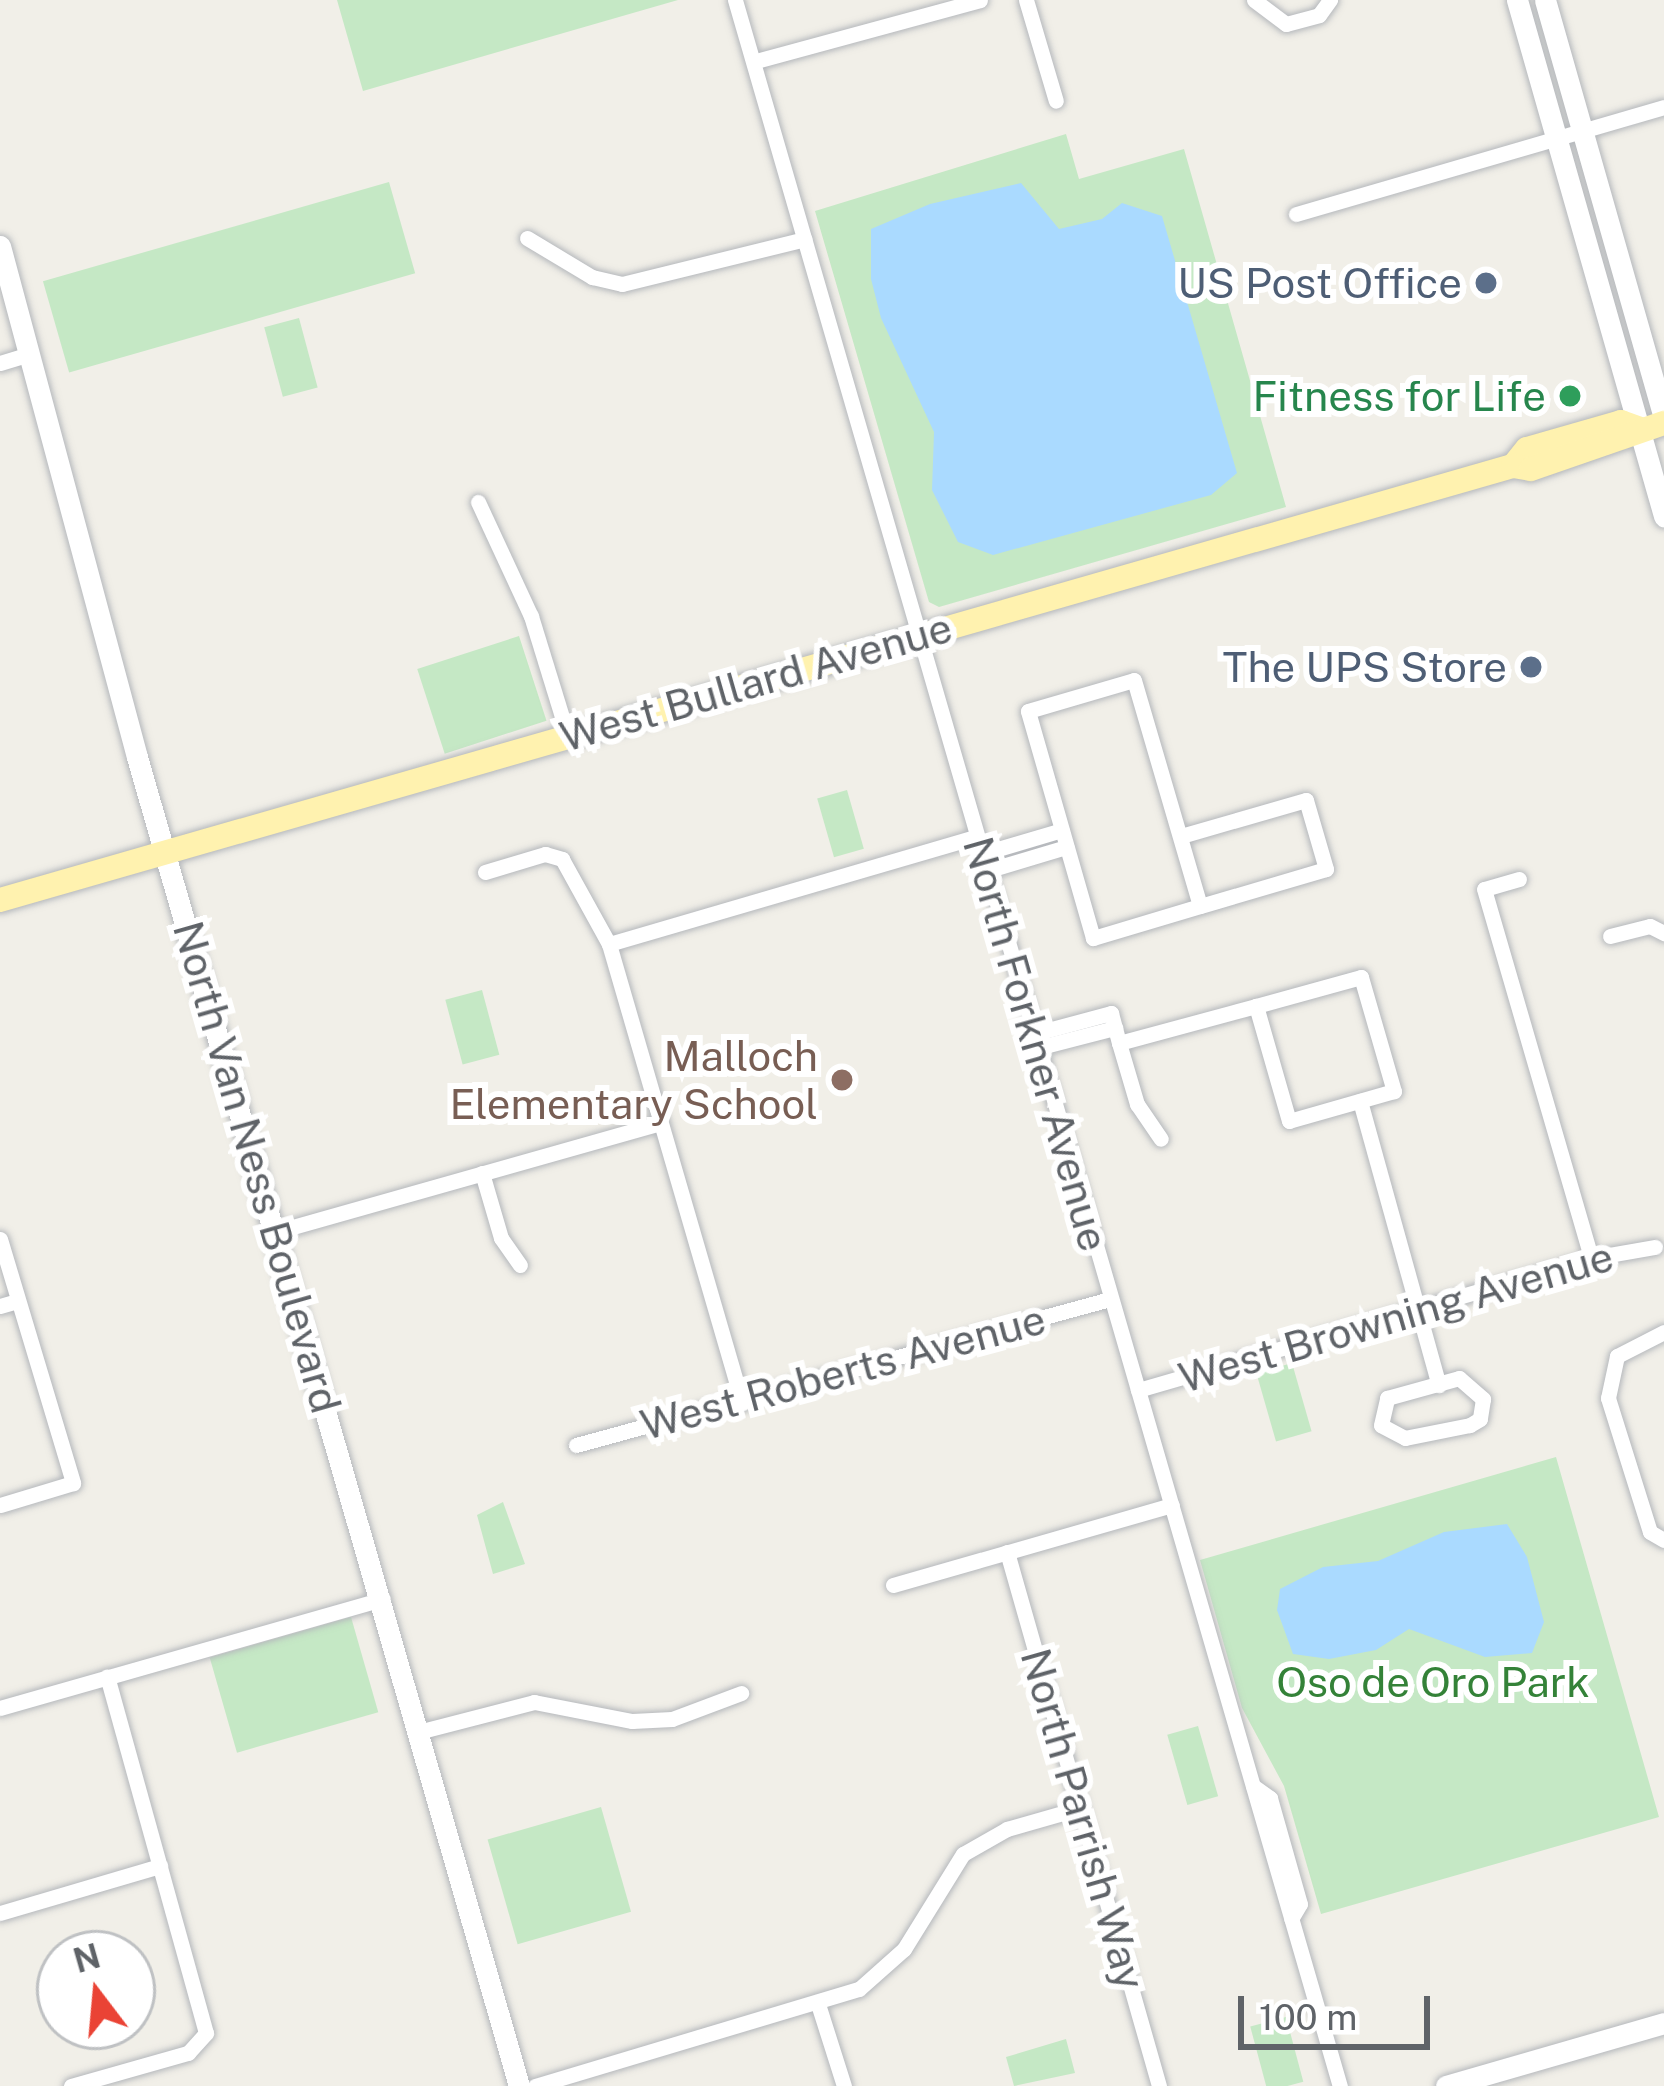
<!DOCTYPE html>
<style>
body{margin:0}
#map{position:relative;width:1664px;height:2086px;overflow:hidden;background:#f1efe8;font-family:"Public Sans",sans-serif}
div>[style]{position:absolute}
.green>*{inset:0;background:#c5e8c5;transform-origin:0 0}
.water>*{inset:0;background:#aadaff}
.roads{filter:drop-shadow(0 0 3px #b5b8bc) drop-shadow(0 0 3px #b5b8bc)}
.street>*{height:15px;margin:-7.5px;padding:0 7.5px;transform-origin:7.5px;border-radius:7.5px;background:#fff}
.secondary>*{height:21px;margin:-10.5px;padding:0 10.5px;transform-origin:10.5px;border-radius:10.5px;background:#fff}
.primary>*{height:24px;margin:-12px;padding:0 12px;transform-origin:12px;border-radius:12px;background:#fff2af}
.dots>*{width:33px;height:33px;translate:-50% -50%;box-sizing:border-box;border:6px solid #fff;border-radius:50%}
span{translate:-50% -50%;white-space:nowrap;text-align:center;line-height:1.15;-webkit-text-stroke:12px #fff;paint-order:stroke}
.service-label{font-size:42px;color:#4e5e75}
.right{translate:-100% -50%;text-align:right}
.leisure-label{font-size:42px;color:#27864d}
.street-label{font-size:42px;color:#5f6368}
.education-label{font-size:42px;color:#785e54}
.park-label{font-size:42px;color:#348238}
.north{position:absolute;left:36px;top:1930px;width:120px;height:120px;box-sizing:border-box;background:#fff;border:3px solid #bfc1c3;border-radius:50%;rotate:344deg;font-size:33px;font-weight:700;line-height:48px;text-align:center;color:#5f6368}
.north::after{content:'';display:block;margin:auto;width:42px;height:54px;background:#ea4335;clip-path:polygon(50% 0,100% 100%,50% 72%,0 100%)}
.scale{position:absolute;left:1238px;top:1996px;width:192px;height:54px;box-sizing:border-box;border:6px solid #5f6368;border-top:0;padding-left:15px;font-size:36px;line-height:42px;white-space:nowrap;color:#5f6368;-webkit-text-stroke:9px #fff;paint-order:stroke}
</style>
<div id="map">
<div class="green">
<div style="clip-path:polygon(337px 0,678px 0,363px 91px)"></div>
<div style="clip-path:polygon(1066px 134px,1079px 179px,1184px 149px,1286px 507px,939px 607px,929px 602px,815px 211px)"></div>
<div style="left:389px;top:182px;width:95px;height:360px;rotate:74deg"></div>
<div style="left:299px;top:318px;width:72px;height:36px;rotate:75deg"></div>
<div style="left:519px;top:636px;width:89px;height:107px;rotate:72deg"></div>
<div style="left:847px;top:790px;width:61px;height:31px;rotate:74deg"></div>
<div style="left:482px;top:990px;width:67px;height:38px;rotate:75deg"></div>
<div style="left:1292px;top:1363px;width:71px;height:37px;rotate:74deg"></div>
<div style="clip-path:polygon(1556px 1457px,1659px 1817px,1321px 1914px,1284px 1786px,1242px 1708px,1200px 1560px)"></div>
<div style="clip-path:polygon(503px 1502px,525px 1564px,493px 1574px,477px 1515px)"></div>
<div style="left:351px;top:1617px;width:99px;height:147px;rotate:74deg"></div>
<div style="left:1198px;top:1726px;width:73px;height:32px;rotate:74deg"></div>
<div style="left:601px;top:1807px;width:109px;height:118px;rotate:74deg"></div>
<div style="left:1286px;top:2017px;width:67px;height:37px;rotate:75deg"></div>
<div style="clip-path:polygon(1066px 2039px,1075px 2073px,1014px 2086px,1006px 2057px)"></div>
</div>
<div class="water">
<div style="clip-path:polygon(1021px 183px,1059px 229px,1102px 219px,1122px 203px,1162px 216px,1237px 473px,1211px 495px,993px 555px,958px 542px,932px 490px,934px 432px,881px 318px,871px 279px,871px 229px,930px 204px)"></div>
<div style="clip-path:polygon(1507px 1524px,1527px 1557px,1544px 1622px,1532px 1653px,1485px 1657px,1409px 1629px,1376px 1650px,1329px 1659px,1293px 1654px,1277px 1610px,1280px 1589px,1323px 1567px,1378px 1561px,1444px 1532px)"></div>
</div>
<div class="roads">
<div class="street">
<div style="left:735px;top:0;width:2172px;rotate:73.83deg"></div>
<div style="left:1026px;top:0;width:105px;rotate:73.5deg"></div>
<div style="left:1254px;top:0;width:40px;rotate:37deg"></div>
<div style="left:1286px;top:24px;width:34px;rotate:-15deg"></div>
<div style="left:1319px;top:15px;width:19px;rotate:-54deg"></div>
<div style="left:756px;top:61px;width:232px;rotate:-15.2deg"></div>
<div style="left:1296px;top:214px;width:383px;rotate:-16.2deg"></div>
<div style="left:527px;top:238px;width:76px;rotate:31deg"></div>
<div style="left:592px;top:277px;width:31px;rotate:13deg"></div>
<div style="left:622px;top:284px;width:188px;rotate:-13.8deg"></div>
<div style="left:0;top:363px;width:30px;rotate:-17deg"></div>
<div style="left:478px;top:502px;width:126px;rotate:65.1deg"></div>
<div style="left:531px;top:616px;width:126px;rotate:72.9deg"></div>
<div style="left:1134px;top:680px;width:235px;rotate:73.7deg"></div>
<div style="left:1200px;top:906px;width:112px;rotate:163.3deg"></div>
<div style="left:1093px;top:938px;width:236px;rotate:-106deg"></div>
<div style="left:1028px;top:711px;width:110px;rotate:-16.3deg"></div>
<div style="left:1181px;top:836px;width:130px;rotate:-16.1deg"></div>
<div style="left:1306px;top:800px;width:72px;rotate:73.8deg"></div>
<div style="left:1326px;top:869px;width:131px;rotate:163.6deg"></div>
<div style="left:981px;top:854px;width:84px;rotate:-16.5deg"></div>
<div style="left:986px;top:871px;width:84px;rotate:-16.7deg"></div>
<div style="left:485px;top:872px;width:63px;rotate:-16.7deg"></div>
<div style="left:545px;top:854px;width:18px;rotate:16deg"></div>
<div style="left:562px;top:859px;width:97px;rotate:61.1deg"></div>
<div style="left:1519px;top:879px;width:36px;rotate:164deg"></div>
<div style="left:1484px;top:889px;width:384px;rotate:73.8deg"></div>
<div style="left:1610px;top:936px;width:41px;rotate:-14deg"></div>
<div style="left:1650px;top:926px;width:16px;rotate:27deg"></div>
<div style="left:609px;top:944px;width:478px;rotate:73.8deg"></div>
<div style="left:609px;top:944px;width:382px;rotate:-16.3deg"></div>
<div style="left:1033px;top:1034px;width:81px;rotate:-15.1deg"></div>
<div style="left:1111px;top:1013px;width:31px;rotate:75deg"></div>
<div style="left:1119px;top:1043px;width:142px;rotate:-15.1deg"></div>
<div style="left:1256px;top:1006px;width:109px;rotate:-15.4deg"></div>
<div style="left:1361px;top:977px;width:119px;rotate:73.9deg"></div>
<div style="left:1394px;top:1091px;width:109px;rotate:164.1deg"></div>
<div style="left:1289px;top:1121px;width:120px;rotate:-106deg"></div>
<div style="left:1119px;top:1043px;width:64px;rotate:73.6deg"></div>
<div style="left:1137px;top:1104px;width:42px;rotate:55.6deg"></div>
<div style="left:1037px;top:1048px;width:81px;rotate:-14.4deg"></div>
<div style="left:1360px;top:1101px;width:295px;rotate:74.5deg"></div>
<div style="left:482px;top:1173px;width:68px;rotate:73.7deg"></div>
<div style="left:501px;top:1238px;width:33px;rotate:55deg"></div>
<div style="left:275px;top:1232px;width:396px;rotate:-15.8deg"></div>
<div style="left:0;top:1239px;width:255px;rotate:73.3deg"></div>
<div style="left:73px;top:1483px;width:76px;rotate:163.2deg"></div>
<div style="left:0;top:1306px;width:18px;rotate:-16deg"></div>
<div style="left:1664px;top:1332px;width:53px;rotate:152.9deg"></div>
<div style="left:1617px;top:1356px;width:43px;rotate:102.1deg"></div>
<div style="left:1608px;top:1398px;width:140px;rotate:72.6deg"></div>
<div style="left:1650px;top:1532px;width:16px;rotate:30deg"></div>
<div style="left:1459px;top:1378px;width:32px;rotate:41deg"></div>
<div style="left:1483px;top:1399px;width:20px;rotate:99deg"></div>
<div style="left:1480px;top:1419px;width:12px;rotate:149deg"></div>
<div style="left:1470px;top:1425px;width:66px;rotate:168.7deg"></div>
<div style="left:1405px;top:1438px;width:27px;rotate:-152deg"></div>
<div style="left:1381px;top:1425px;width:28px;rotate:-77deg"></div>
<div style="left:1387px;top:1398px;width:75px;rotate:-15.5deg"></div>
<div style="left:1138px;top:1390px;width:472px;rotate:-16.2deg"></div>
<div style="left:1591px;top:1258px;width:65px;rotate:-9.8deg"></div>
<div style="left:576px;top:1445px;width:554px;rotate:-15.29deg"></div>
<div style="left:1007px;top:1552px;width:555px;rotate:74.11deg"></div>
<div style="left:893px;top:1585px;width:290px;rotate:-16deg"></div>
<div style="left:0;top:1708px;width:398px;rotate:-15.9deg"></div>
<div style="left:422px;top:1731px;width:116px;rotate:-14.5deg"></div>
<div style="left:534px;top:1702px;width:100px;rotate:11deg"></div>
<div style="left:632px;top:1721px;width:40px;rotate:-2.9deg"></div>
<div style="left:672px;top:1719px;width:74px;rotate:-20.6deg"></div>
<div style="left:1253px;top:1786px;width:21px;rotate:35deg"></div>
<div style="left:1270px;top:1798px;width:110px;rotate:74.2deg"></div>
<div style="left:1300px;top:1904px;width:17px;rotate:121deg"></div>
<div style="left:0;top:1913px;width:167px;rotate:-16.4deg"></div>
<div style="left:818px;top:2004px;width:86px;rotate:72.4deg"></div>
<div style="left:71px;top:2086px;width:122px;rotate:-15.8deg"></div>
<div style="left:188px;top:2053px;width:27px;rotate:-48deg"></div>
<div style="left:206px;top:2033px;width:370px;rotate:-105.5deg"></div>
<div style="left:535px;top:2086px;width:338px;rotate:-16.7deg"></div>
<div style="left:859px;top:1989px;width:60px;rotate:-41.6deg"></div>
<div style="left:904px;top:1949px;width:112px;rotate:-58.2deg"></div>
<div style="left:963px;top:1854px;width:51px;rotate:-29.6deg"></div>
<div style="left:1007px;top:1829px;width:76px;rotate:-16deg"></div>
</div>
<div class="secondary">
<div style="left:1517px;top:0;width:537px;rotate:74.1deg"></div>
<div style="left:1545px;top:0;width:435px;rotate:74.1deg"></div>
<div style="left:0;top:246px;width:529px;rotate:74.99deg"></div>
<div style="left:137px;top:757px;width:1383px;rotate:73.96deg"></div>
<div style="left:1446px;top:2086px;width:227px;rotate:-16.1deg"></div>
</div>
<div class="primary">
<div style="left:1513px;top:466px;width:22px;rotate:-51deg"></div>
<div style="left:1527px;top:449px;width:98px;rotate:-16deg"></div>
<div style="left:1621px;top:422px;width:20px;rotate:20deg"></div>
<div style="left:0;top:900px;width:1574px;rotate:-16.01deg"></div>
<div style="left:1513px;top:466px;width:18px;rotate:9deg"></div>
<div style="left:1531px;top:469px;width:141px;rotate:-19.1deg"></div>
</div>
</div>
<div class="dots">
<div style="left:1486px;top:283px;background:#5c6f8a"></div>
<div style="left:1570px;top:396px;background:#2e9e5b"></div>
<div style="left:1531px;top:667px;background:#5c6f8a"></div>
<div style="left:842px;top:1080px;background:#8d6e63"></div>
</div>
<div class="service-label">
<span class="right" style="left:1462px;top:283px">US Post Office</span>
<span class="right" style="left:1507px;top:667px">The UPS Store</span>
</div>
<div class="leisure-label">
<span class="right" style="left:1546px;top:396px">Fitness for Life</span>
</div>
<div class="street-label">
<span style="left:756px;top:682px;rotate:-16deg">West Bullard Avenue</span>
<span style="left:1036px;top:1044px;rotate:74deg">North Forkner Avenue</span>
<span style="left:257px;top:1167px;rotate:74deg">North Van Ness Boulevard</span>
<span style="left:1396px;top:1317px;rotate:-16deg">West Browning Avenue</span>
<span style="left:843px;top:1372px;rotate:-15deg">West Roberts Avenue</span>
<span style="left:1083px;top:1819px;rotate:74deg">North Parrish Way</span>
</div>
<div class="education-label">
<span class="right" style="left:818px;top:1080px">Malloch<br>Elementary School</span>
</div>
<div class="park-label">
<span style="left:1433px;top:1682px">Oso de Oro Park</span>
</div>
<div class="north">N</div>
<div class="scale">100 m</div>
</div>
